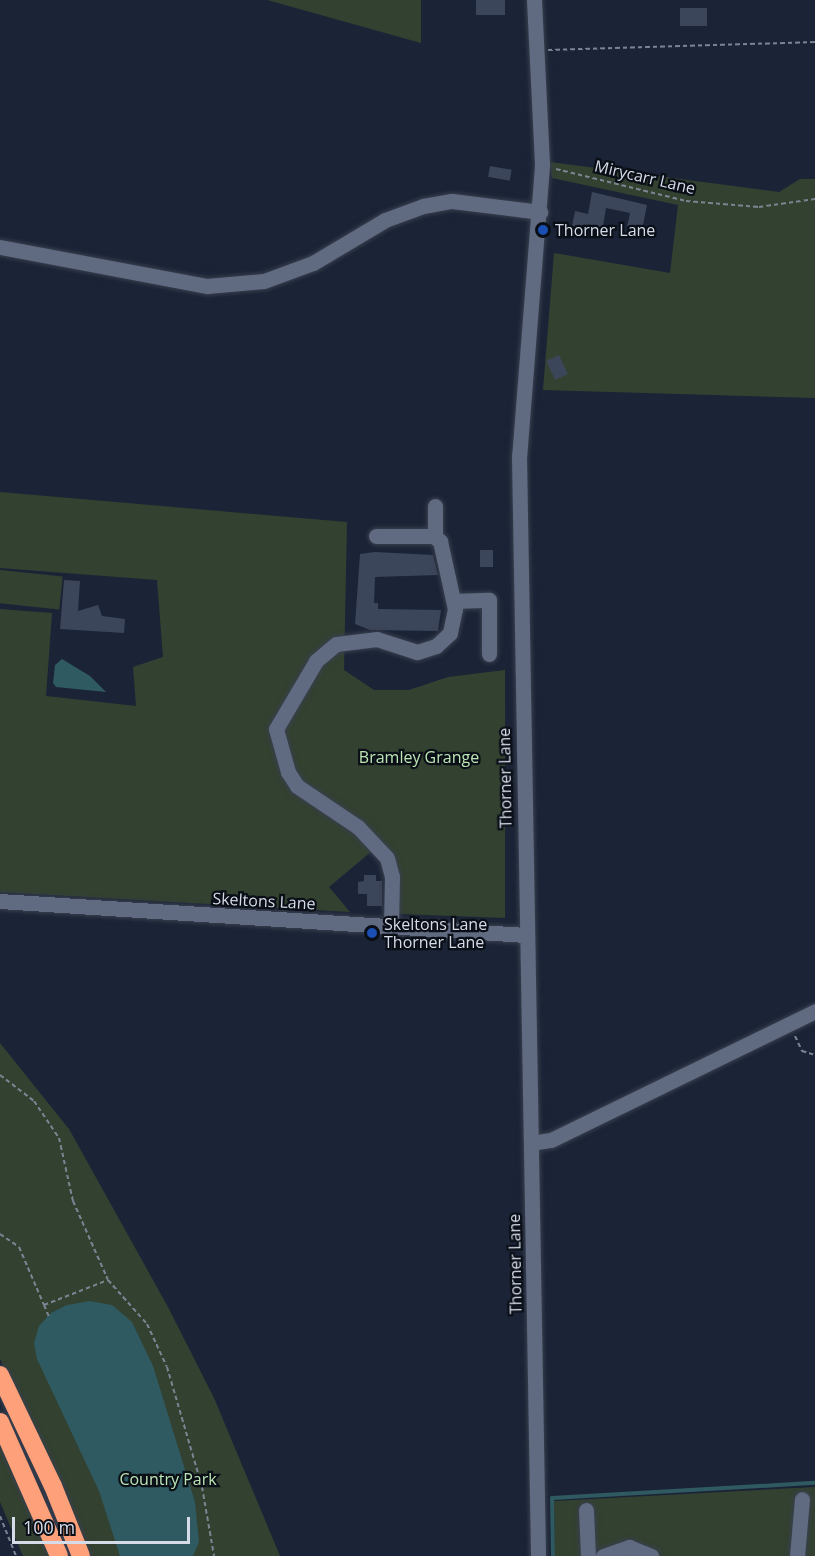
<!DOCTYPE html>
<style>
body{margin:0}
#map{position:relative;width:815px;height:1556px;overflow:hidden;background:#1b2436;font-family:"Open Sans",sans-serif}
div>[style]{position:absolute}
.green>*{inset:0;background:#334130;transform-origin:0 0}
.water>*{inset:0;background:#2f5a61}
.stream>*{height:4px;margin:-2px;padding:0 2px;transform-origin:2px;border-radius:2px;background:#2f5a61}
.building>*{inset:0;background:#3c465a;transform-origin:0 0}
.path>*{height:2px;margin-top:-1px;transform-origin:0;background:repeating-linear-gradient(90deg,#7c8493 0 4.5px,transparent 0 7.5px)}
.roads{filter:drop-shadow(0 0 2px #383f4e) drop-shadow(0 0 2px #383f4e)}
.minor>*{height:15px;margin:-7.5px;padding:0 7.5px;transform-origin:7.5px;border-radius:7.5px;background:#606b81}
.highway>*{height:18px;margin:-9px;padding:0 9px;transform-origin:9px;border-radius:9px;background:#fea079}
.dots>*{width:16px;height:16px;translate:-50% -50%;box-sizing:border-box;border:3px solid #0a0e16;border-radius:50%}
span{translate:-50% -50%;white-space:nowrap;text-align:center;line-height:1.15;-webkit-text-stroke:4.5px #0a0e16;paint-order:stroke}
.street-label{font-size:16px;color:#d5dce8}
.poi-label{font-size:16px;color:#d5dce8}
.left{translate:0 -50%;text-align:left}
.park-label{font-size:16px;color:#bce5b4}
.scale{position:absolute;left:12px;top:1517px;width:178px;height:27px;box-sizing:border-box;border:3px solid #d5dce8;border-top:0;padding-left:8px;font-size:18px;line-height:21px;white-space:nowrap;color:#d5dce8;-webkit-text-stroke:4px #0a0e16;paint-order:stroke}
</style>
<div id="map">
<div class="green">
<div style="clip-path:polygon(267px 0,421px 0,421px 43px)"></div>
<div style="clip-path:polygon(550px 162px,779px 192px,800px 179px,815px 179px,815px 398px,543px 390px,554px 253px,670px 273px,678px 205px,552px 178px)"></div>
<div style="clip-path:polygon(0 492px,347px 522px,344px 670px,374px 690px,409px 690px,448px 677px,505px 670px,505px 918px,398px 914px,383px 863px,372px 851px,329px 887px,350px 912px,0 892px,0 609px,52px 613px,46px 696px,136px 706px,133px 667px,163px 657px,157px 580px,0 568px)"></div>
<div style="left:0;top:570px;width:63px;height:33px;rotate:6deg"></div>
<div style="clip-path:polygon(0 1043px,69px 1129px,168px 1307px,214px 1398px,280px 1556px,87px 1556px,38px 1436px,0 1359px)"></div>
<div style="clip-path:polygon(0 1437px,51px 1556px,23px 1556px,0 1502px)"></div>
<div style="clip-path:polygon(815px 1487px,815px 1556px,555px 1556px,554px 1501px)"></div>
</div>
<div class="water">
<div style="clip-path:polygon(62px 659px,90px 676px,106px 692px,56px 687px,53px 683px,55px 665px)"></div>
<div style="clip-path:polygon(90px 1301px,112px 1305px,132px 1322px,153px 1366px,195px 1502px,199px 1542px,193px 1556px,120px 1556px,99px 1491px,37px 1359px,34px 1343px,39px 1326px,51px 1313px,67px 1305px)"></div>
</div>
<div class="stream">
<div style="left:553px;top:1556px;width:58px;rotate:-91deg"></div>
<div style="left:552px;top:1498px;width:263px;rotate:-3.3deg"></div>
</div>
<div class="building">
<div style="left:476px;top:0;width:29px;height:15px"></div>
<div style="left:707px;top:8px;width:18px;height:27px;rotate:90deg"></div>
<div style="left:490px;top:166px;width:22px;height:11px;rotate:10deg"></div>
<div style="clip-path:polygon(592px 192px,647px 205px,642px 230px,627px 227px,630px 213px,606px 208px,602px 232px,572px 226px,575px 211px,588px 214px)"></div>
<div style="left:559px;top:355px;width:21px;height:14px;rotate:65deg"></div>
<div style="left:480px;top:550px;width:13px;height:17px"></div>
<div style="clip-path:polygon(375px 552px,433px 555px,438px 575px,375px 577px,374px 603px,378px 603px,378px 609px,441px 610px,438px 631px,370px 630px,355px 624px,360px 554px)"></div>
<div style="clip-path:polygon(64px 580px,80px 581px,78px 611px,98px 605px,102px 616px,125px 619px,124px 633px,60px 629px)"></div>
<div style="clip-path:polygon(364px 875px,376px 875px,376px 881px,382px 881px,382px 906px,367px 906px,367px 894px,358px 894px,358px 882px,364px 881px)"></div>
</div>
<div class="path">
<div style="left:548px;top:50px;width:267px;rotate:-1.7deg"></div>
<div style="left:556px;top:169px;width:134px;rotate:13.8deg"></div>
<div style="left:686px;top:201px;width:73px;rotate:4.7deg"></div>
<div style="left:759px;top:207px;width:57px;rotate:-8.1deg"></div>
<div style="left:795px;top:1036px;width:17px;rotate:65deg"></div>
<div style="left:802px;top:1051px;width:14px;rotate:17deg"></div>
<div style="left:0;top:1075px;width:43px;rotate:37.4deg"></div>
<div style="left:34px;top:1101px;width:45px;rotate:56deg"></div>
<div style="left:59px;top:1138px;width:65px;rotate:77.5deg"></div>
<div style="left:73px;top:1201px;width:86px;rotate:66.1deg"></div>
<div style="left:108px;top:1280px;width:59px;rotate:48.4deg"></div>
<div style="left:147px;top:1324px;width:47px;rotate:65.1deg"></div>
<div style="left:167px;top:1367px;width:125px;rotate:73.7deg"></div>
<div style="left:202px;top:1487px;width:70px;rotate:80.1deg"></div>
<div style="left:0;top:1234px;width:23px;rotate:34deg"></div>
<div style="left:19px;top:1247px;width:63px;rotate:66.7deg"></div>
<div style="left:44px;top:1305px;width:69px;rotate:-21.3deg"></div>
<div style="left:44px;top:1305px;width:15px;rotate:67deg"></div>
<div style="left:0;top:1516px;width:43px;rotate:68.2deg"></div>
</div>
<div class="roads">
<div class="minor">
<div style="left:534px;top:0;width:166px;rotate:87.2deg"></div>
<div style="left:542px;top:166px;width:291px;rotate:94.5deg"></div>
<div style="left:519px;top:456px;width:1100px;rotate:89.01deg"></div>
<div style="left:0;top:247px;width:211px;rotate:10.7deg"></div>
<div style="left:207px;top:286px;width:57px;rotate:-5deg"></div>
<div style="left:264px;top:281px;width:52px;rotate:-20.2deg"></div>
<div style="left:313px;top:263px;width:84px;rotate:-30.8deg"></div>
<div style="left:385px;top:220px;width:40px;rotate:-20.2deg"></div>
<div style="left:423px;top:206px;width:29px;rotate:-10deg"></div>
<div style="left:452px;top:201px;width:89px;rotate:7.1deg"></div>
<div style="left:376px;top:536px;width:57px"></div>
<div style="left:433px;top:536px;width:9px;rotate:36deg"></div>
<div style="left:440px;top:541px;width:70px;rotate:77.6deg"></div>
<div style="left:455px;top:609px;width:25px;rotate:102deg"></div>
<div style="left:450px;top:633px;width:19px;rotate:137deg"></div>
<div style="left:436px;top:646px;width:20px;rotate:162deg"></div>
<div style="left:417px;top:652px;width:42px;rotate:-162deg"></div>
<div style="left:377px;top:639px;width:41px;rotate:173deg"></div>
<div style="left:336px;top:644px;width:26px;rotate:140deg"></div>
<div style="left:316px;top:661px;width:79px;rotate:120.5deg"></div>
<div style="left:276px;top:729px;width:45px;rotate:74.4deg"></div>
<div style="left:288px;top:772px;width:17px;rotate:57deg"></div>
<div style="left:297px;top:786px;width:73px;rotate:33.9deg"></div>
<div style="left:358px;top:827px;width:42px;rotate:46.9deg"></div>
<div style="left:387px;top:858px;width:20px;rotate:75deg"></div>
<div style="left:392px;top:877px;width:50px;rotate:91.1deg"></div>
<div style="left:435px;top:537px;width:31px;rotate:-90deg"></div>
<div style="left:454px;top:601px;width:35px;rotate:-2deg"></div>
<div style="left:489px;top:600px;width:54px;rotate:90deg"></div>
<div style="left:0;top:901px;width:527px;rotate:3.7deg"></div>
<div style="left:531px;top:1143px;width:20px;rotate:-9deg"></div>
<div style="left:551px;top:1140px;width:294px;rotate:-26deg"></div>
<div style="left:586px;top:1510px;width:46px;rotate:87.5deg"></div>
<div style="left:603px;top:1556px;width:28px;rotate:-19deg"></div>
<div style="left:629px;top:1547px;width:24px;rotate:22deg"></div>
<div style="left:797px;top:1556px;width:57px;rotate:-85deg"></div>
</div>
<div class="highway">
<div style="left:0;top:1375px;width:123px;rotate:64.5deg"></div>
<div style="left:53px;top:1486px;width:75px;rotate:68.2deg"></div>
<div style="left:0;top:1422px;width:146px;rotate:66.2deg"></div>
</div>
</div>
<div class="dots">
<div style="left:543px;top:230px;background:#1a4fb4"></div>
<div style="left:372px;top:933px;background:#1a4fb4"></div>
</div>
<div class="street-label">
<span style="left:645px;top:177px;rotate:13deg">Mirycarr Lane</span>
<span style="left:505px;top:778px;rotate:-91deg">Thorner Lane</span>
<span style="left:264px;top:901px;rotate:3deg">Skeltons Lane</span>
<span style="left:515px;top:1264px;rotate:-91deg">Thorner Lane</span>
</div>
<div class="poi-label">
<span class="left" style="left:555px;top:230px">Thorner Lane</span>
<span class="left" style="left:384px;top:933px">Skeltons Lane<br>Thorner Lane</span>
</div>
<div class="park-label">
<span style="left:419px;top:757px">Bramley Grange</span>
<span style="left:168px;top:1479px">Country Park</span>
</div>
<div class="scale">100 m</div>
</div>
